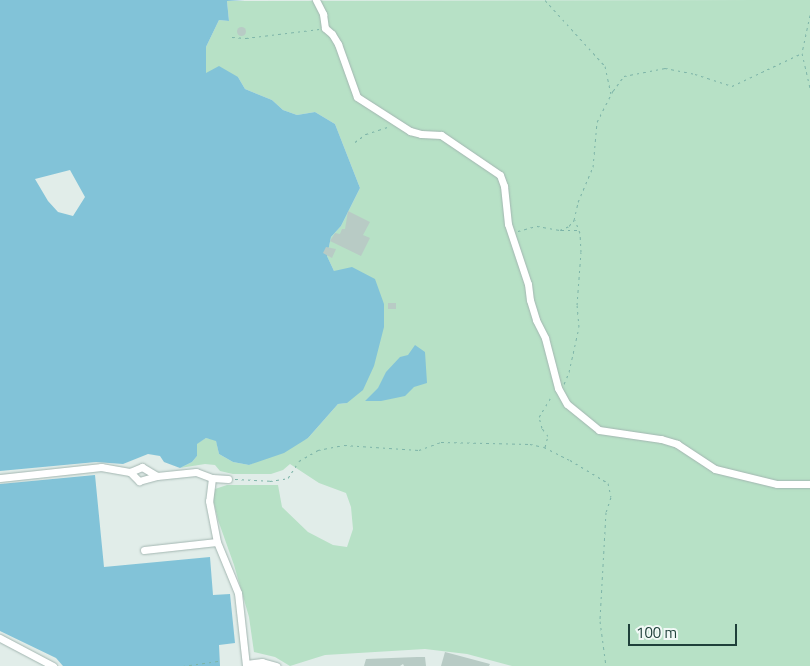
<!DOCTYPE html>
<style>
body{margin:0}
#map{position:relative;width:810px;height:666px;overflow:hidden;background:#e1ede9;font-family:"Titillium Web",sans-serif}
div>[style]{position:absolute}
.green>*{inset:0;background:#b7e1c6}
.water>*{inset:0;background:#82c3d8}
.building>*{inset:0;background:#b8cbc5;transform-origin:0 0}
.round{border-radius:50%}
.path>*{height:1px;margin-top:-0.5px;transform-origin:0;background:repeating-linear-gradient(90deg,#7db4a8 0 2.5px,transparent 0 6.5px)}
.roads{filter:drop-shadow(0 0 1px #a3b6b1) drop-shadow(0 0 1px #a3b6b1)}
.minor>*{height:7px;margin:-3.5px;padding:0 3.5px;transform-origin:3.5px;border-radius:3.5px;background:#fff}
span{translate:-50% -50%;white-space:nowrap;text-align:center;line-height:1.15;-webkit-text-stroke:4px #f1f9f6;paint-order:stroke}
.scale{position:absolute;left:628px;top:624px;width:109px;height:22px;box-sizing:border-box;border:2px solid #1f403a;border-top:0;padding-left:6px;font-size:15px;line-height:18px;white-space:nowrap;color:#1f403a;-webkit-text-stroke:4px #f1f9f6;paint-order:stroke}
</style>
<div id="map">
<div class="green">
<div style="clip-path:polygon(810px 0,810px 666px,512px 666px,467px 654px,425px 649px,325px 655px,290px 666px,275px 657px,254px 652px,249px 617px,234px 565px,218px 520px,213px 499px,215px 489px,227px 485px,278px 485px,282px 507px,308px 532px,333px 545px,347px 547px,353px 529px,351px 507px,346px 493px,319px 483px,290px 464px,283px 470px,271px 474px,233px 474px,220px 471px,215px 465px,205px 464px,180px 468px,192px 462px,197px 456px,196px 444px,206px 438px,216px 440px,219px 454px,233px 462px,249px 465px,308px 438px,338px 404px,347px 403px,334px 271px,327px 256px,331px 237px,341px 226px,360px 188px,335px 124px,315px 112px,297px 115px,283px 110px,272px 100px,245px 89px,238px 77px,206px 74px,206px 47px,219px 20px,229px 21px,227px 1px)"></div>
</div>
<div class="water">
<div style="clip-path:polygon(evenodd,0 0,245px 0,227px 1px,229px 21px,219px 20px,206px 47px,206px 73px,219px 66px,238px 77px,245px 89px,272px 100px,283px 110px,297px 115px,315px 112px,335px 124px,360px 188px,341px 226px,331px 237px,327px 256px,334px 271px,352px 267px,375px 279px,384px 304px,384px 327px,374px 366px,363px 390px,347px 403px,338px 404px,308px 438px,284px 453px,249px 465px,233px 462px,219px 454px,216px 441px,206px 438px,197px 444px,197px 456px,192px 462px,180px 468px,164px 462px,160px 456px,148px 454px,123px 464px,96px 462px,0 471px,0 0,70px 170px,85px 197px,73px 216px,58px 212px,48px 201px,35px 179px,70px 170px)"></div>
<div style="clip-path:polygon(415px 345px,425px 352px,427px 383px,414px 387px,405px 396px,381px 401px,365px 401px,378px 388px,386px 372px,400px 357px,408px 355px)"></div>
<div style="clip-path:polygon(95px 475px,104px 567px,210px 557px,213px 595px,230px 594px,235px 643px,219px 645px,220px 666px,63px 666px,56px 658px,0 631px,0 484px)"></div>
</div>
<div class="building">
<div class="round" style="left:236.5px;top:26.5px;width:9px;height:9px"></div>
<div style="clip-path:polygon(348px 211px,370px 222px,363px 235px,370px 238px,361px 256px,330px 241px,335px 233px,340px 234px,342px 229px,345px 229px)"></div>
<div style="clip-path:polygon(326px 247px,336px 249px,332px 258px,323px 253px)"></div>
<div style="left:388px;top:303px;width:8px;height:6px"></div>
<div style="clip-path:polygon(445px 652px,490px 664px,489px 666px,441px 666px)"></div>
<div style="clip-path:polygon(417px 657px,425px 657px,426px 666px,404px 666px,403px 664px,400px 666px,364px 666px,366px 659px)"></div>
</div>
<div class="path">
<div style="left:545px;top:0;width:89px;rotate:47.7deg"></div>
<div style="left:605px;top:66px;width:30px;rotate:78deg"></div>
<div style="left:810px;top:15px;width:39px;rotate:102deg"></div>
<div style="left:802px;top:53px;width:37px;rotate:77deg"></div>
<div style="left:232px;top:37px;width:14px;rotate:4deg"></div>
<div style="left:246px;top:38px;width:74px;rotate:-7deg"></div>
<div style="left:355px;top:142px;width:14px;rotate:-36deg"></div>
<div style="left:366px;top:134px;width:25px;rotate:-18deg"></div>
<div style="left:561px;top:230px;width:16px"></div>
<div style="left:518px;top:231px;width:20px;rotate:-15deg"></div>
<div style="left:537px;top:226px;width:23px;rotate:10deg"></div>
<div style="left:560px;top:230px;width:10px;rotate:-24deg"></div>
<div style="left:569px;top:226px;width:8px;rotate:-50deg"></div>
<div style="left:574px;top:220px;width:18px;rotate:-77deg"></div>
<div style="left:578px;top:202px;width:38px;rotate:-67deg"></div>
<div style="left:593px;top:167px;width:45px;rotate:-84.9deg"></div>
<div style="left:597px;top:122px;width:35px;rotate:-63deg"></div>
<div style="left:613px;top:91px;width:19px;rotate:-54deg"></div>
<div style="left:624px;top:76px;width:42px;rotate:-11deg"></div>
<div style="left:665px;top:68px;width:31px;rotate:11deg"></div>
<div style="left:695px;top:74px;width:39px;rotate:18deg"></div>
<div style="left:732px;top:86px;width:77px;rotate:-25.2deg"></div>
<div style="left:564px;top:384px;width:13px;rotate:-67deg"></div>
<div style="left:569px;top:372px;width:46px;rotate:-77.5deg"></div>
<div style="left:579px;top:327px;width:22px;rotate:-95deg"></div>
<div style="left:577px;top:305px;width:53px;rotate:-85.7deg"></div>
<div style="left:581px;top:252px;width:19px;rotate:-93deg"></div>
<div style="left:580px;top:233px;width:14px;rotate:-111deg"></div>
<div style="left:545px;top:447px;width:11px;rotate:-75deg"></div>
<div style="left:548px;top:436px;width:10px;rotate:-127deg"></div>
<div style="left:542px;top:428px;width:11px;rotate:-105deg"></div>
<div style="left:539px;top:417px;width:26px;rotate:-59deg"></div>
<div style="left:235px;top:479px;width:35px;rotate:3deg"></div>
<div style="left:270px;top:481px;width:18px;rotate:-9deg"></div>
<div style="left:288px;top:478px;width:20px;rotate:-57deg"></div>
<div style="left:299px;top:461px;width:22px;rotate:-30deg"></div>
<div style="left:318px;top:450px;width:26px;rotate:-11deg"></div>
<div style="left:344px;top:445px;width:75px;rotate:3.8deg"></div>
<div style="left:419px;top:450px;width:23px;rotate:-20deg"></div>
<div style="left:441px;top:442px;width:89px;rotate:1.3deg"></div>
<div style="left:530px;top:444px;width:14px;rotate:12deg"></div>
<div style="left:544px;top:447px;width:29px;rotate:27deg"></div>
<div style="left:570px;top:460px;width:44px;rotate:31.2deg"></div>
<div style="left:608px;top:483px;width:14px;rotate:78deg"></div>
<div style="left:611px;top:497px;width:16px;rotate:108deg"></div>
<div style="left:606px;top:512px;width:109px;rotate:93.2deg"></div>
<div style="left:600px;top:621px;width:45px;rotate:82.4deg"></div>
<div style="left:183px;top:666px;width:37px;rotate:-8deg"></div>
</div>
<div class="roads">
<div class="minor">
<div style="left:316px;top:0;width:16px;rotate:63deg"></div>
<div style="left:323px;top:14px;width:14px;rotate:82deg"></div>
<div style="left:325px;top:28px;width:9px;rotate:41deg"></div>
<div style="left:332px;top:34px;width:12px;rotate:59deg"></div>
<div style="left:338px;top:44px;width:56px;rotate:70.3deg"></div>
<div style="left:357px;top:97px;width:63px;rotate:32.7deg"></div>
<div style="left:410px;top:131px;width:11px;rotate:15deg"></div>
<div style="left:421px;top:134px;width:20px;rotate:3deg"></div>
<div style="left:441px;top:135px;width:71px;rotate:34.1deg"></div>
<div style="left:500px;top:175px;width:12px;rotate:70deg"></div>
<div style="left:504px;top:186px;width:38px;rotate:84deg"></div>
<div style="left:508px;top:224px;width:63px;rotate:71.6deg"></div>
<div style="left:528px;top:284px;width:16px;rotate:83deg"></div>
<div style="left:530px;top:300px;width:21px;rotate:73deg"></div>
<div style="left:536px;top:320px;width:20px;rotate:63deg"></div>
<div style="left:545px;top:338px;width:52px;rotate:75.4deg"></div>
<div style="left:558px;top:388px;width:18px;rotate:61deg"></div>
<div style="left:567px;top:404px;width:41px;rotate:39.1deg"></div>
<div style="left:599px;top:430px;width:63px;rotate:8.3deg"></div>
<div style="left:661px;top:439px;width:17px;rotate:17deg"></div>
<div style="left:677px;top:444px;width:45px;rotate:33.3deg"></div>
<div style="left:715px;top:469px;width:64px;rotate:13.6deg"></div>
<div style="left:777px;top:484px;width:33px"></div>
<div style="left:130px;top:472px;width:13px;rotate:45deg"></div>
<div style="left:139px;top:481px;width:19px;rotate:-16deg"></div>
<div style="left:157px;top:476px;width:39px;rotate:-6deg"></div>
<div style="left:196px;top:472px;width:17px;rotate:21deg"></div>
<div style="left:0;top:478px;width:102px;rotate:-6.2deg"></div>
<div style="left:101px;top:467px;width:29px;rotate:10deg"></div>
<div style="left:130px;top:472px;width:13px;rotate:-23deg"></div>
<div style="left:142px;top:467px;width:17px;rotate:31deg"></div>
<div style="left:228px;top:479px;width:16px;rotate:-176deg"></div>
<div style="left:212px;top:478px;width:23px;rotate:97deg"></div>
<div style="left:209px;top:501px;width:42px;rotate:79deg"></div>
<div style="left:217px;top:542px;width:55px;rotate:67.6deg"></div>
<div style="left:238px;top:593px;width:73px;rotate:83.7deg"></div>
<div style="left:144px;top:550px;width:73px;rotate:-6.3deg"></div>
<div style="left:0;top:638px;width:60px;rotate:27.8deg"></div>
<div style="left:246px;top:664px;width:16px;rotate:-7deg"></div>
<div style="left:262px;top:662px;width:15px;rotate:16deg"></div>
</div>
</div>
<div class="scale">100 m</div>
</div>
